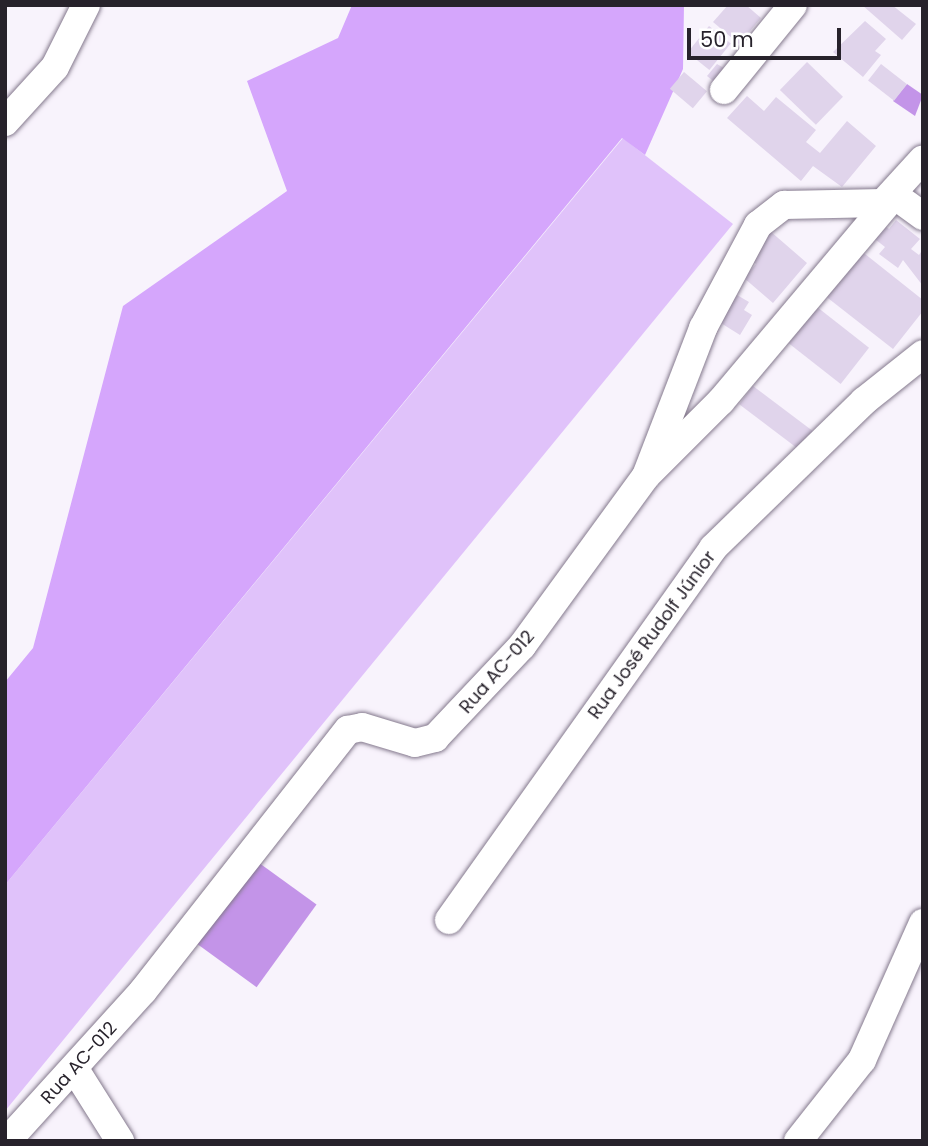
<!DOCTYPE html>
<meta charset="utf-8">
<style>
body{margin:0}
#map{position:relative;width:928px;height:1146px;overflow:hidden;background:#f8f3fc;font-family:Poppins,sans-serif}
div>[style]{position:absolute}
.green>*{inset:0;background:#e0c2fa}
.forest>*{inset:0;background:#d5a6fc}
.water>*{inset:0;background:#c394e8;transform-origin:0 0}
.building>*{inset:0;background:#e0d4eb;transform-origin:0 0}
.roads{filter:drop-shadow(0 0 2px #84798d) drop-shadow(0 0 2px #84798d)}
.minor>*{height:28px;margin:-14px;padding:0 14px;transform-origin:14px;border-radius:14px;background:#fff}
span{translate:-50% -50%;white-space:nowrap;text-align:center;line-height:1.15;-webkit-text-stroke:5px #fff;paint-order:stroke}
.street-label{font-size:18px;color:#27222b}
.frame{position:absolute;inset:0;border:7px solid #27222b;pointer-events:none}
.scale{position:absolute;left:687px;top:28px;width:154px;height:32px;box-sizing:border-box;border:4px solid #27222b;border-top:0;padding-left:9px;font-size:21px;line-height:24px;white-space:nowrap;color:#27222b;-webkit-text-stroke:5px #fff;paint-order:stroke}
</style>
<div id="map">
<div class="green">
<div style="clip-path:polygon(623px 138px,733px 224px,5px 1111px,5px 885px)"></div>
</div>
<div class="forest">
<div style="clip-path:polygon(352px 5px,684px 5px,683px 69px,645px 155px,622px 138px,5px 885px,5px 682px,33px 648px,123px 306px,287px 191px,247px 81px,338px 38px)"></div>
</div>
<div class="water">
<div style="clip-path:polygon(907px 84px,923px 95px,915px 116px,893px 101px)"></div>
<div style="left:251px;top:857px;width:81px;height:102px;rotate:36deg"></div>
</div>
<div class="building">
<div style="clip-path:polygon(728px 5px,746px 5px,761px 18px,739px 44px,713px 22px)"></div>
<div style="clip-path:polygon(862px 5px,892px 5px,916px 24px,902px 40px)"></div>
<div style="clip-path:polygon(865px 21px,886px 39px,875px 51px,881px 55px,863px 77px,833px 52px)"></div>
<div style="left:709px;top:26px;width:28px;height:34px;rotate:39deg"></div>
<div style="left:807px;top:62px;width:50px;height:39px;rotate:44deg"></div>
<div style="clip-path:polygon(717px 64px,729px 71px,717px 84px,707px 76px)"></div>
<div style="left:881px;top:64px;width:33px;height:21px;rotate:38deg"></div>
<div style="left:684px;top:72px;width:30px;height:22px;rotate:40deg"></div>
<div style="clip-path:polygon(747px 96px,764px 111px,776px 97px,816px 130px,806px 142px,820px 153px,847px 121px,876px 146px,842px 187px,813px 166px,801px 181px,727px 118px)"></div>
<div style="clip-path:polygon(896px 220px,920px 239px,911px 249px,919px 255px,923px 249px,923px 286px,903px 260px,898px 268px,879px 254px,885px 247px,871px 236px,881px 223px,889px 229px)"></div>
<div style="clip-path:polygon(770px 231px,807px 263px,773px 303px,744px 278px,756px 264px,748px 257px)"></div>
<div style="clip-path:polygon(860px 250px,923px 300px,923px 311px,893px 349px,824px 295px)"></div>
<div style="clip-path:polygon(737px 295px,749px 302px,744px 310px,752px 315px,740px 335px,716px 320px)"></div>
<div style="left:817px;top:307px;width:66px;height:46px;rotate:38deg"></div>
<div style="left:753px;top:386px;width:79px;height:23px;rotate:37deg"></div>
</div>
<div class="roads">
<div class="minor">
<div style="left:724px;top:90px;width:109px;rotate:-50.9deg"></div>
<div style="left:5px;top:122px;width:74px;rotate:-47.7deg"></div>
<div style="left:55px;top:67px;width:69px;rotate:-63.4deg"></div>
<div style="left:905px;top:203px;width:22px;rotate:36deg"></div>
<div style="left:650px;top:472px;width:100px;rotate:-45deg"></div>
<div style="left:721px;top:401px;width:265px;rotate:-49.9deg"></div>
<div style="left:449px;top:920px;width:456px;rotate:-54.6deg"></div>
<div style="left:713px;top:548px;width:211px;rotate:-44.2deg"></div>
<div style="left:864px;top:401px;width:75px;rotate:-38.5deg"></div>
<div style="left:76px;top:1071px;width:83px;rotate:57.8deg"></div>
<div style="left:7px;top:1141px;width:202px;rotate:-47.8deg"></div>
<div style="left:143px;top:991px;width:332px;rotate:-51.9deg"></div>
<div style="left:348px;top:730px;width:14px;rotate:-12deg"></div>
<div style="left:362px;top:727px;width:55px;rotate:16.8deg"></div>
<div style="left:415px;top:743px;width:21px;rotate:-14deg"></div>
<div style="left:435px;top:738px;width:127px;rotate:-46.6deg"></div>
<div style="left:522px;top:646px;width:210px;rotate:-53.9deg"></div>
<div style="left:646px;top:476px;width:159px;rotate:-68.9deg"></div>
<div style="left:703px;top:328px;width:117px;rotate:-61.9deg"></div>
<div style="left:758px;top:225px;width:33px;rotate:-38deg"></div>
<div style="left:784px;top:205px;width:99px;rotate:-1.2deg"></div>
<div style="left:883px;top:203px;width:59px;rotate:-47.7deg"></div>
<div style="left:798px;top:1141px;width:103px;rotate:-51.7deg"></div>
<div style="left:862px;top:1060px;width:150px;rotate:-66deg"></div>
</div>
</div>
<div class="street-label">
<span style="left:652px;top:635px;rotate:-54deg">Rua José Rudolf Júnior</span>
<span style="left:497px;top:672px;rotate:-49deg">Rua AC-012</span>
<span style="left:79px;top:1063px;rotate:-48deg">Rua AC-012</span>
</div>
<div class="frame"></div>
<div class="scale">50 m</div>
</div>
